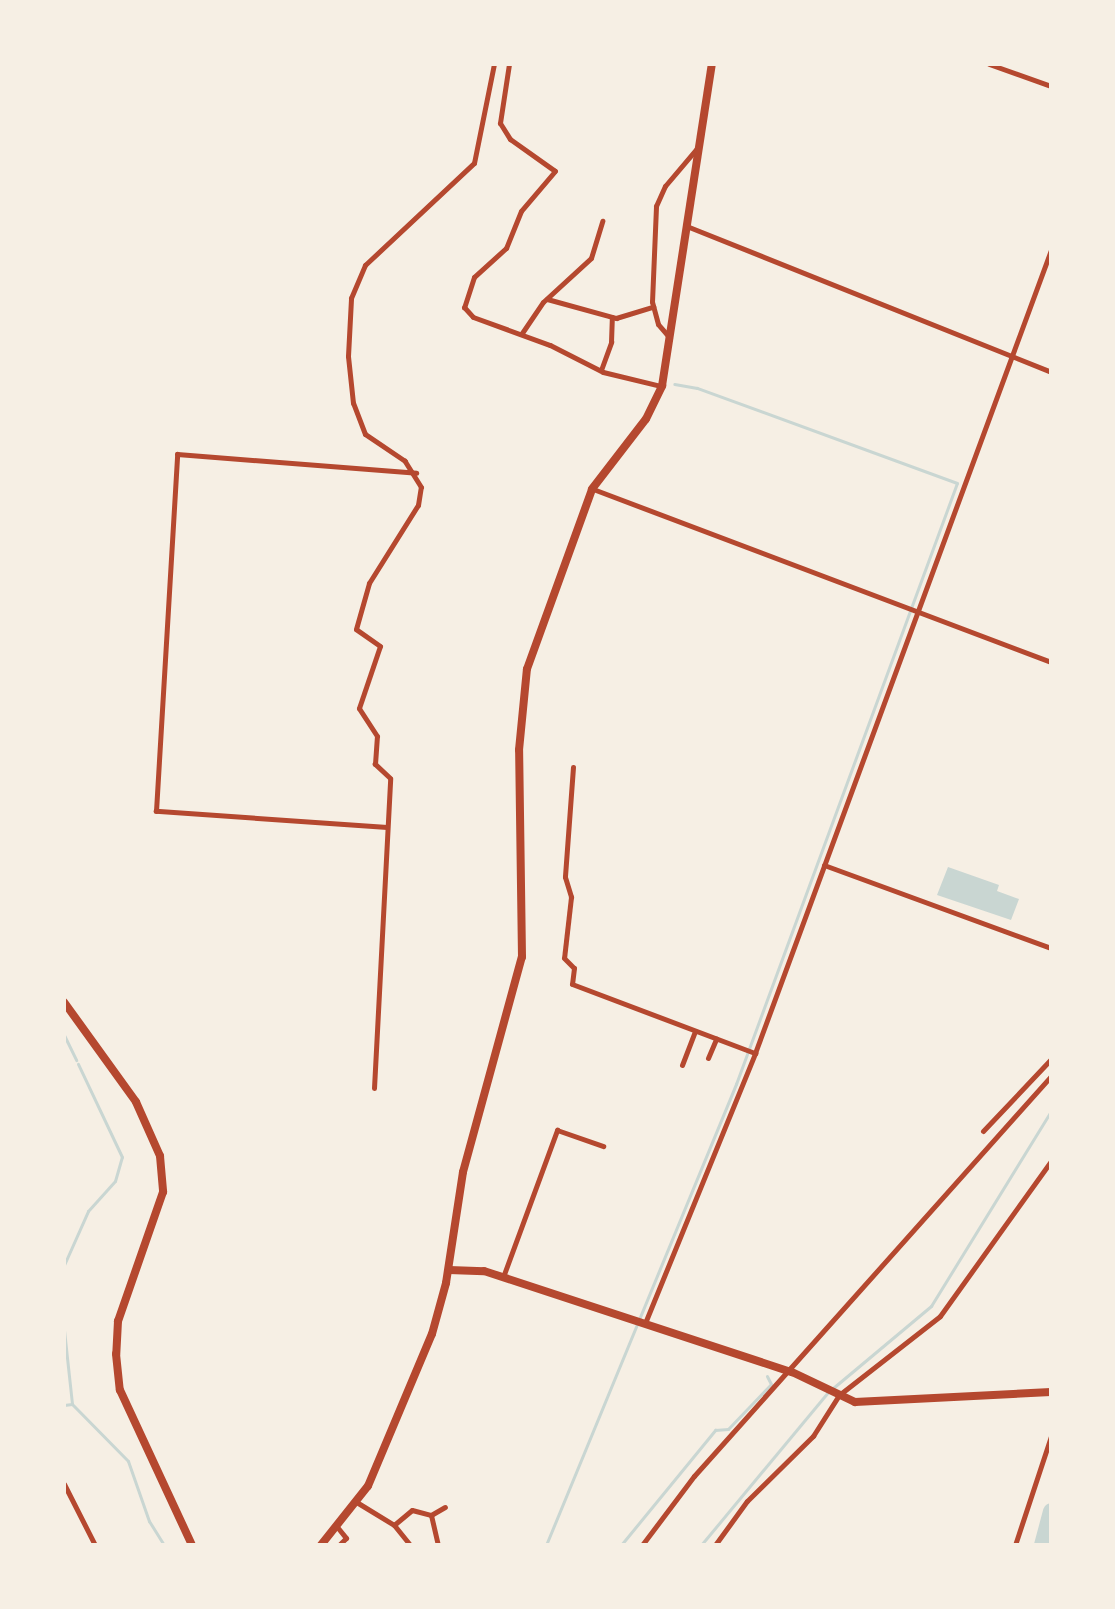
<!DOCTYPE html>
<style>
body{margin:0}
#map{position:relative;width:1115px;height:1609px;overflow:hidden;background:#f6efe4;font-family:Jost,sans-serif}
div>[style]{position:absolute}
.water>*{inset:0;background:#c9d6d2}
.stream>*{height:3px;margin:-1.5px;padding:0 1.5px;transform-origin:1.5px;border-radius:1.5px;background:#c9d6d2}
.river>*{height:16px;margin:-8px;padding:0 8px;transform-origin:8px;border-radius:8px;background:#c9d6d2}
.minor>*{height:5px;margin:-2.5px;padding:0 2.5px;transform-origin:2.5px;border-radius:2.5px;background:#b5482f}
.primary>*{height:8px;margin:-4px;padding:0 4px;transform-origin:4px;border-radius:4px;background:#b5482f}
.trunk>*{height:8px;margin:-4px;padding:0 4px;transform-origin:4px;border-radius:4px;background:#b5482f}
span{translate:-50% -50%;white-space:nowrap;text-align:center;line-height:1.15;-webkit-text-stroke:7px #f6efe4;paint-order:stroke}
.frame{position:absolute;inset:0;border:66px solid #f6efe4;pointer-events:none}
</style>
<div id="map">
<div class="water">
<div style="clip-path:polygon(948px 867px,999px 885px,997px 891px,1019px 899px,1011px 920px,937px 895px)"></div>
</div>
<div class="stream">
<div style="left:64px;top:1035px;width:28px;rotate:64deg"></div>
<div style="left:64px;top:1265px;width:59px;rotate:-66deg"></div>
<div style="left:88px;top:1211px;width:40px;rotate:-48deg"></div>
<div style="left:115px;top:1181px;width:25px;rotate:-74deg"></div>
<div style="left:122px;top:1157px;width:103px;rotate:-115.3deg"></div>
<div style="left:64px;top:1330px;width:74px;rotate:83.8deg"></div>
<div style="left:72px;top:1404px;width:80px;rotate:45.5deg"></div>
<div style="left:128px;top:1461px;width:64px;rotate:70.7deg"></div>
<div style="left:149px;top:1521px;width:28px;rotate:58deg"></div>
<div style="left:64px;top:1405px;width:8px;rotate:-7deg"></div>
<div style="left:546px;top:1545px;width:499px;rotate:-67.6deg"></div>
<div style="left:736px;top:1084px;width:640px;rotate:-69.81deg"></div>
<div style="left:957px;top:483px;width:277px;rotate:-159.9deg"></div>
<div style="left:697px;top:388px;width:23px;rotate:-170deg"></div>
<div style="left:621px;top:1545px;width:149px;rotate:-50.7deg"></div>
<div style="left:715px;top:1430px;width:13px;rotate:-4deg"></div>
<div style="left:728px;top:1429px;width:62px;rotate:-46.3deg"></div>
<div style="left:771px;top:1384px;width:9px;rotate:-117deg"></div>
<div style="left:701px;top:1545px;width:197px;rotate:-50.3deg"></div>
<div style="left:827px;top:1393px;width:136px;rotate:-39.9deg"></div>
<div style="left:931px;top:1306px;width:229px;rotate:-58.4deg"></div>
</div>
<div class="river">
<div style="left:1042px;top:1545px;width:35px;rotate:-75deg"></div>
</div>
<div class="minor">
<div style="left:509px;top:64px;width:60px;rotate:98.7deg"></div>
<div style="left:500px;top:123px;width:19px;rotate:58deg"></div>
<div style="left:510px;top:139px;width:55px;rotate:35.4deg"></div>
<div style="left:555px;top:171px;width:52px;rotate:130.4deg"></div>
<div style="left:521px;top:211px;width:40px;rotate:112deg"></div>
<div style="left:506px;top:248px;width:43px;rotate:137.8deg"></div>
<div style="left:474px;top:277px;width:32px;rotate:108deg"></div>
<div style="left:464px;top:307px;width:13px;rotate:48deg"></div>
<div style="left:473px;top:317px;width:82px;rotate:20deg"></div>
<div style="left:550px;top:345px;width:59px;rotate:27deg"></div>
<div style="left:603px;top:372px;width:60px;rotate:13.6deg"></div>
<div style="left:989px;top:64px;width:66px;rotate:19.5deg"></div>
<div style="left:689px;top:227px;width:390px;rotate:21.8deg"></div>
<div style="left:547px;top:299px;width:72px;rotate:15.4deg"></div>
<div style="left:616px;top:318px;width:39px;rotate:-17deg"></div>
<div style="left:522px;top:333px;width:37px;rotate:-56deg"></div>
<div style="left:543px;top:302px;width:65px;rotate:-42.5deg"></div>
<div style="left:591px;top:258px;width:39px;rotate:-73deg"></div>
<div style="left:670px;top:338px;width:18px;rotate:-131deg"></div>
<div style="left:658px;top:324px;width:23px;rotate:-105deg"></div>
<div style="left:652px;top:302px;width:96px;rotate:-87.6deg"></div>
<div style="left:656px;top:206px;width:22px;rotate:-66deg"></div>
<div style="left:665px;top:186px;width:51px;rotate:-49.8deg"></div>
<div style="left:601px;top:370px;width:30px;rotate:-70deg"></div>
<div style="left:611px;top:342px;width:25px;rotate:-88deg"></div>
<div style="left:593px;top:489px;width:490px;rotate:20.7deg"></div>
<div style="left:573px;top:767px;width:110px;rotate:94.2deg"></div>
<div style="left:565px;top:877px;width:21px;rotate:73deg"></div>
<div style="left:571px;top:897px;width:61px;rotate:96.5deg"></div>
<div style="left:564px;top:958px;width:14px;rotate:45deg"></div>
<div style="left:574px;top:968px;width:16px;rotate:97deg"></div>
<div style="left:572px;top:984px;width:196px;rotate:20.7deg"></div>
<div style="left:387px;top:827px;width:232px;rotate:-176deg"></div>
<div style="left:156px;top:811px;width:358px;rotate:-86.6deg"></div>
<div style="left:177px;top:454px;width:240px;rotate:4.5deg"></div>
<div style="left:824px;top:865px;width:242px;rotate:20.1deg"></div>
<div style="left:708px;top:1058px;width:21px;rotate:-67deg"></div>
<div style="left:682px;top:1065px;width:36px;rotate:-69deg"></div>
<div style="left:374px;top:1088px;width:310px;rotate:-87deg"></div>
<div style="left:390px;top:778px;width:21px;rotate:-137deg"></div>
<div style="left:375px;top:764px;width:28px;rotate:-86deg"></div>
<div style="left:377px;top:736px;width:33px;rotate:-123deg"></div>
<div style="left:359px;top:708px;width:65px;rotate:-71.3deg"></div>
<div style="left:380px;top:646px;width:29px;rotate:-145deg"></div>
<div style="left:356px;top:629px;width:48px;rotate:-74.2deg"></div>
<div style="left:369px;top:583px;width:92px;rotate:-57.9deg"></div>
<div style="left:418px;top:505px;width:18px;rotate:-81deg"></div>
<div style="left:421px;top:487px;width:31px;rotate:-122deg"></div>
<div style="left:405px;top:461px;width:48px;rotate:-146deg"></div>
<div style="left:365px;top:434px;width:33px;rotate:-111deg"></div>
<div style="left:353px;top:403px;width:47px;rotate:-96.1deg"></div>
<div style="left:348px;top:356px;width:58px;rotate:-87deg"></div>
<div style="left:351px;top:298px;width:36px;rotate:-67deg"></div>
<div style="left:365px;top:265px;width:149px;rotate:-43.1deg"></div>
<div style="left:474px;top:163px;width:101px;rotate:-78.6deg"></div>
<div style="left:983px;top:1131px;width:99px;rotate:-46.6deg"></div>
<div style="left:503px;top:1277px;width:157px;rotate:-69.8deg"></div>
<div style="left:557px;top:1130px;width:49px;rotate:19.2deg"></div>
<div style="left:645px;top:1323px;width:292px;rotate:-67.8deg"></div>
<div style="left:755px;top:1053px;width:856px;rotate:-69.77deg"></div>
<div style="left:64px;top:1484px;width:68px;rotate:63.1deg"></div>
<div style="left:358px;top:1503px;width:42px;rotate:31.4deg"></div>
<div style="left:394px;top:1525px;width:26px;rotate:51deg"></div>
<div style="left:431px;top:1515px;width:31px;rotate:77deg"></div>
<div style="left:394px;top:1525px;width:23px;rotate:-40deg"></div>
<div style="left:412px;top:1510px;width:20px;rotate:15deg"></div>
<div style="left:431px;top:1515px;width:16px;rotate:-30deg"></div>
<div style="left:338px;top:1528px;width:13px;rotate:51deg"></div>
<div style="left:346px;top:1538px;width:10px;rotate:135deg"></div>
<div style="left:642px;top:1545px;width:86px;rotate:-53deg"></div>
<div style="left:694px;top:1476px;width:536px;rotate:-48.25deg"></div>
<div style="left:715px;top:1545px;width:54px;rotate:-54deg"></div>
<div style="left:747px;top:1501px;width:93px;rotate:-44.6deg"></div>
<div style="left:813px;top:1436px;width:49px;rotate:-57.6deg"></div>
<div style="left:839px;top:1395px;width:128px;rotate:-38deg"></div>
<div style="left:940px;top:1316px;width:191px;rotate:-54.4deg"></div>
<div style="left:1015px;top:1545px;width:115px;rotate:-71.7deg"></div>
</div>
<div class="primary">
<div style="left:449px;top:1270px;width:35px;rotate:2deg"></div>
<div style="left:484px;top:1271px;width:324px;rotate:18.2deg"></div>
<div style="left:792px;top:1372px;width:70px;rotate:25.5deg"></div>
<div style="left:855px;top:1402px;width:196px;rotate:-2.9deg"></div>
<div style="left:321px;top:1545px;width:75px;rotate:-51.5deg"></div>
<div style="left:368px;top:1486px;width:165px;rotate:-67.2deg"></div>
<div style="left:432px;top:1334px;width:53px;rotate:-74.6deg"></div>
<div style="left:446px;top:1283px;width:112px;rotate:-81.3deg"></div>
<div style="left:463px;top:1172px;width:223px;rotate:-74.7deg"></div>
<div style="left:522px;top:957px;width:207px;rotate:-90.8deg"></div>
<div style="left:519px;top:750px;width:81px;rotate:-84.4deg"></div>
<div style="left:527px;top:669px;width:191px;rotate:-70.1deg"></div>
<div style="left:592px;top:489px;width:88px;rotate:-52.4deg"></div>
<div style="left:646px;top:419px;width:37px;rotate:-64deg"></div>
<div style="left:662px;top:386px;width:326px;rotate:-81.2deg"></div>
</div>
<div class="trunk">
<div style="left:64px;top:1002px;width:123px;rotate:54.2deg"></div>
<div style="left:136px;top:1102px;width:59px;rotate:66deg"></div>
<div style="left:160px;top:1156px;width:36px;rotate:85deg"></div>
<div style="left:163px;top:1192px;width:137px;rotate:109.2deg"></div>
<div style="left:118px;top:1321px;width:33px;rotate:93deg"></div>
<div style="left:116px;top:1354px;width:36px;rotate:84deg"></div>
<div style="left:120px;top:1390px;width:171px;rotate:65.1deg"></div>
</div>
<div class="frame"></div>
</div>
